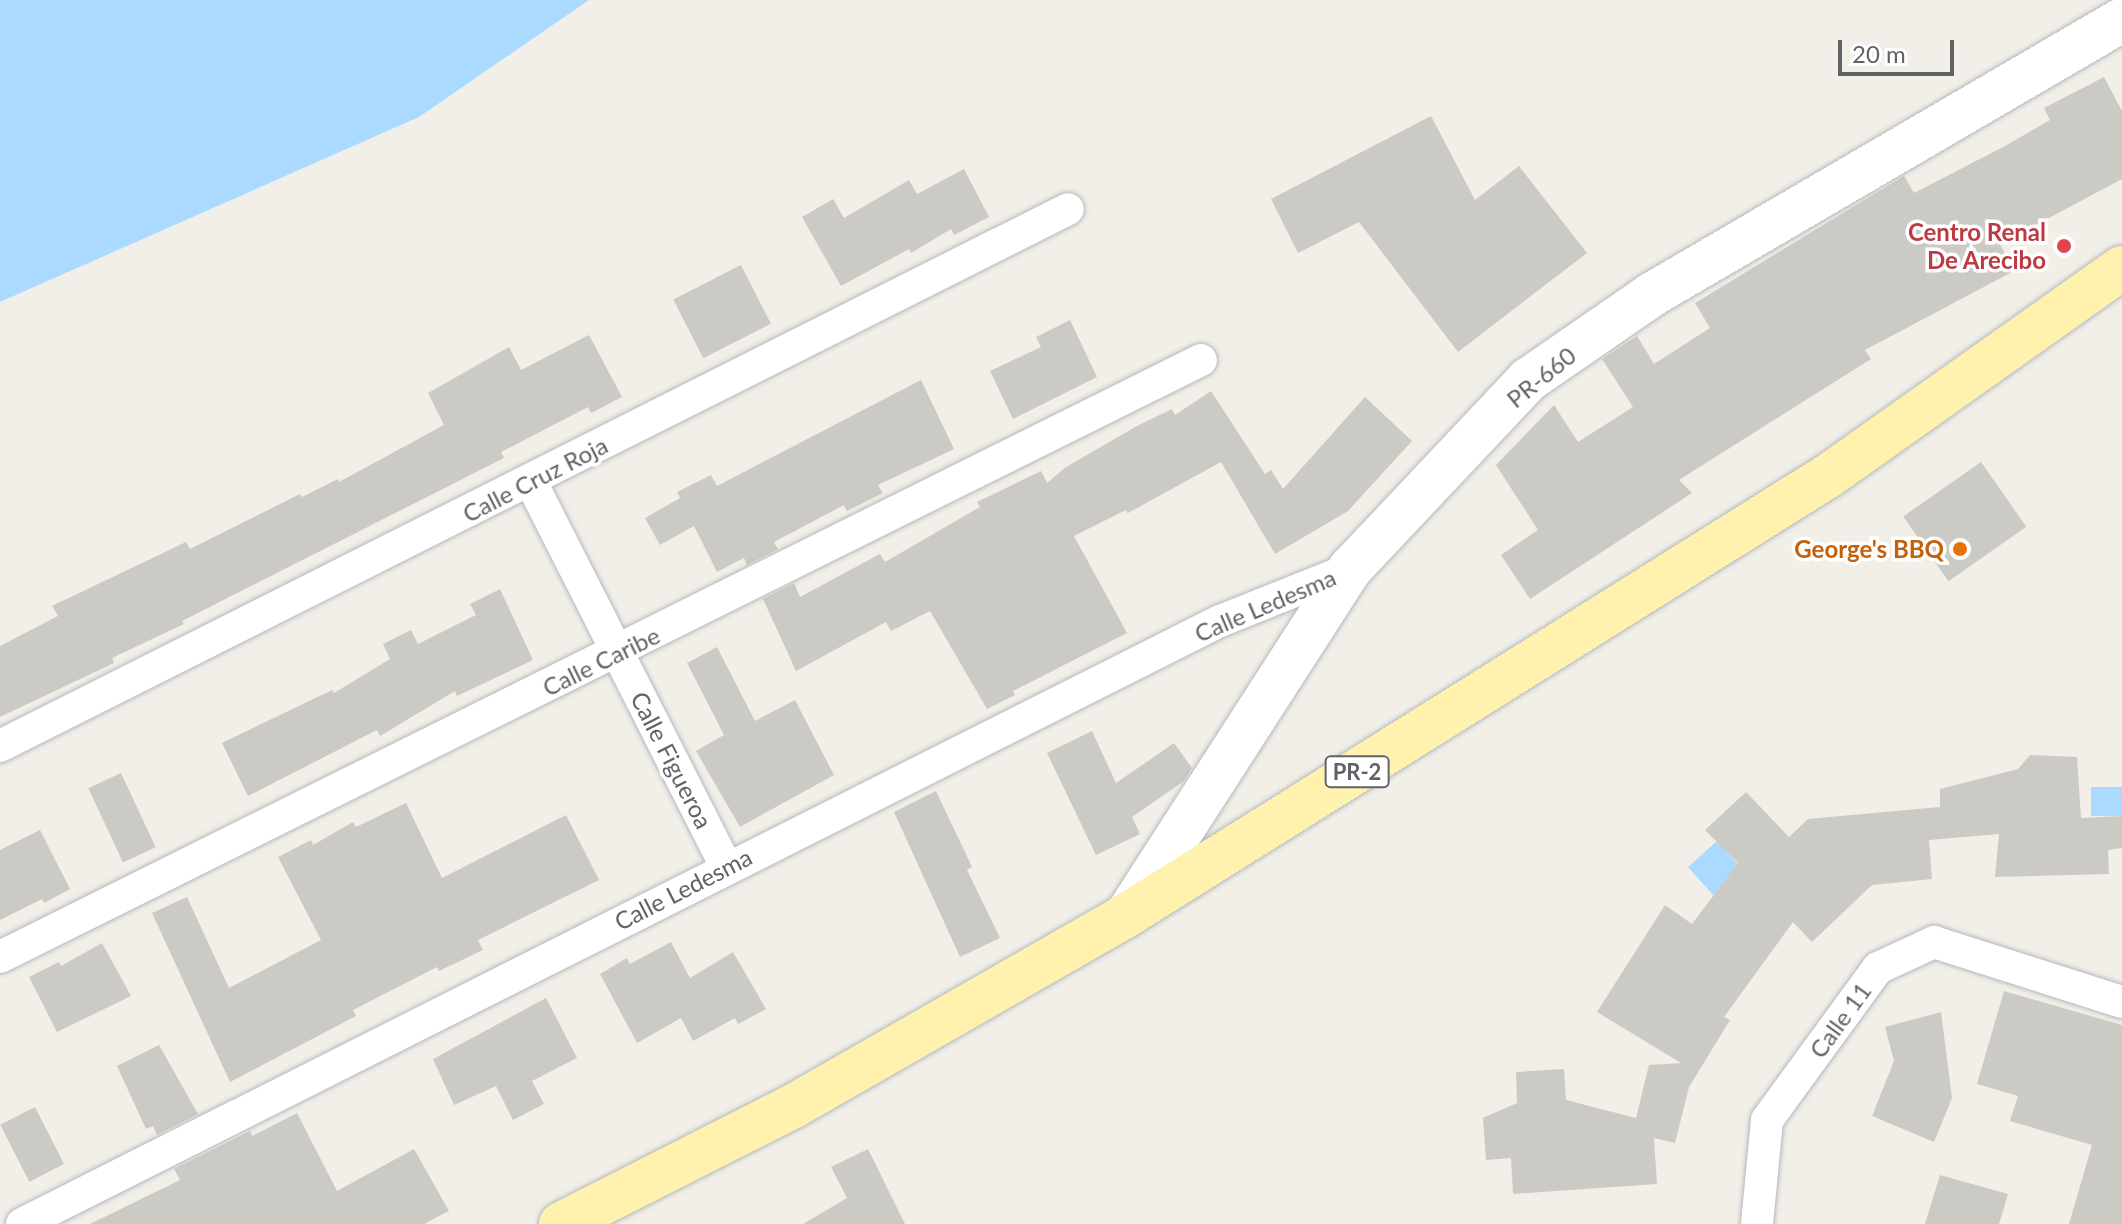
<!DOCTYPE html>
<style>
body{margin:0}
#map{position:relative;width:2122px;height:1224px;overflow:hidden;background:#f1efe8;font-family:Lato,sans-serif}
div>[style]{position:absolute}
.water>*{inset:0;background:#aadaff;transform-origin:0 0}
.building>*{inset:0;background:#cccac5;transform-origin:0 0}
.roads{filter:drop-shadow(0 0 2px #b5b8bc) drop-shadow(0 0 2px #b5b8bc)}
.street>*{height:32px;margin:-16px;padding:0 16px;transform-origin:16px;border-radius:16px;background:#fff}
.secondary>*{height:44px;margin:-22px;padding:0 22px;transform-origin:22px;border-radius:22px;background:#fff}
.primary>*{height:44px;margin:-22px;padding:0 22px;transform-origin:22px;border-radius:22px;background:#fff2af}
.dots>*{width:22px;height:22px;translate:-50% -50%;box-sizing:border-box;border:4px solid #fff;border-radius:50%}
span{translate:-50% -50%;white-space:nowrap;text-align:center;line-height:1.15;-webkit-text-stroke:7px #fff;paint-order:stroke}
.shield-label span{padding:2px 6px;background:#fff;border:2px solid;border-radius:6px;-webkit-text-stroke-width:0}
.shield-label{font-size:22px;color:#5f6368;font-weight:700}
.health-label{font-size:24px;color:#be3a42;font-weight:700}
.right{translate:-100% -50%;text-align:right}
.street-label{font-size:24px;color:#5f6368}
.food-label{font-size:24px;color:#c56008;font-weight:700}
.scale{position:absolute;left:1838px;top:40px;width:116px;height:36px;box-sizing:border-box;border:4px solid #5f6368;border-top:0;padding-left:10px;font-size:24px;line-height:28px;white-space:nowrap;color:#5f6368;-webkit-text-stroke:6px #fff;paint-order:stroke}
</style>
<div id="map">
<div class="water">
<div style="clip-path:polygon(0 0,589px 0,419px 117px,0 302px)"></div>
<div style="left:2122px;top:787px;width:29px;height:31px;rotate:90deg"></div>
<div style="left:1717px;top:841px;width:62px;height:39px;rotate:48deg"></div>
</div>
<div class="building">
<div style="clip-path:polygon(2104px 77px,2122px 111px,2122px 179px,2000px 244px,2014px 271px,1865px 350px,1871px 359px,1679px 480px,1692px 493px,1530px 599px,1501px 555px,1538px 530px,1496px 465px,1554px 405px,1578px 442px,1633px 407px,1602px 359px,1637px 336px,1654px 364px,1710px 328px,1695px 303px,1904px 176px,1914px 193px,2005px 146px,2050px 120px,2044px 108px)"></div>
<div style="clip-path:polygon(1431px 116px,1475px 200px,1519px 166px,1587px 253px,1458px 352px,1359px 222px,1298px 253px,1271px 199px)"></div>
<div style="clip-path:polygon(964px 169px,989px 217px,954px 235px,951px 229px,911px 253px,909px 249px,841px 286px,802px 217px,833px 199px,844px 218px,909px 180px,917px 194px)"></div>
<div style="left:741px;top:265px;width:66px;height:76px;rotate:63deg"></div>
<div style="clip-path:polygon(1070px 320px,1097px 377px,1013px 419px,990px 371px,1041px 347px,1036px 337px)"></div>
<div style="clip-path:polygon(589px 335px,622px 397px,591px 413px,588px 407px,501px 452px,504px 458px,182px 621px,184px 624px,112px 658px,114px 663px,0 717px,0 646px,58px 616px,52px 606px,186px 542px,190px 549px,300px 494px,302px 497px,338px 479px,339px 482px,444px 425px,428px 393px,509px 347px,521px 370px)"></div>
<div style="clip-path:polygon(921px 380px,954px 449px,878px 485px,883px 493px,847px 511px,844px 505px,774px 542px,778px 549px,747px 565px,744px 558px,717px 572px,694px 526px,660px 545px,645px 518px,680px 498px,677px 492px,711px 475px,717px 486px)"></div>
<div style="clip-path:polygon(1211px 391px,1265px 474px,1271px 470px,1283px 489px,1365px 397px,1412px 441px,1348px 511px,1275px 554px,1221px 462px,1128px 513px,1126px 510px,1074px 536px,1127px 633px,1013px 691px,1015px 695px,987px 709px,930px 611px,891px 631px,886px 622px,796px 671px,763px 599px,794px 583px,800px 597px,880px 554px,885px 562px,980px 507px,977px 502px,1041px 471px,1047px 483px,1066px 467px,1137px 426px,1172px 409px,1175px 415px)"></div>
<div style="left:1981px;top:462px;width:79px;height:95px;rotate:55deg"></div>
<div style="clip-path:polygon(500px 589px,533px 660px,457px 696px,455px 691px,380px 736px,377px 730px,248px 796px,222px 743px,332px 690px,334px 693px,390px 659px,383px 644px,411px 630px,418px 644px,476px 615px,470px 604px)"></div>
<div style="clip-path:polygon(717px 647px,755px 721px,795px 700px,834px 775px,740px 827px,696px 751px,724px 735px,687px 663px)"></div>
<div style="clip-path:polygon(1092px 731px,1116px 783px,1174px 743px,1192px 768px,1184px 781px,1132px 817px,1140px 834px,1096px 855px,1047px 753px)"></div>
<div style="clip-path:polygon(2030px 755px,2077px 757px,2081px 818px,2122px 816px,2122px 848px,2108px 850px,2109px 874px,1995px 877px,1999px 834px,1929px 840px,1932px 879px,1872px 885px,1812px 942px,1793px 922px,1724px 1017px,1730px 1020px,1689px 1087px,1675px 1143px,1654px 1138px,1657px 1184px,1513px 1194px,1511px 1158px,1486px 1160px,1483px 1118px,1517px 1103px,1516px 1072px,1564px 1069px,1566px 1100px,1636px 1118px,1649px 1065px,1681px 1063px,1597px 1012px,1665px 905px,1692px 924px,1738px 863px,1705px 830px,1746px 792px,1789px 837px,1808px 819px,1940px 807px,1940px 789px,2018px 769px)"></div>
<div style="left:121px;top:773px;width:82px;height:36px;rotate:65deg"></div>
<div style="clip-path:polygon(936px 791px,972px 867px,967px 870px,1000px 938px,960px 957px,894px 812px)"></div>
<div style="clip-path:polygon(406px 803px,442px 878px,566px 815px,599px 880px,478px 940px,483px 950px,439px 971px,437px 967px,353px 1010px,356px 1016px,230px 1082px,152px 913px,187px 897px,229px 988px,321px 940px,278px 857px,311px 840px,313px 845px,353px 822px,356px 827px)"></div>
<div style="clip-path:polygon(40px 830px,70px 889px,44px 903px,42px 899px,0 920px,0 850px)"></div>
<div style="clip-path:polygon(671px 942px,690px 978px,733px 952px,766px 1009px,738px 1024px,735px 1018px,693px 1041px,681px 1018px,637px 1043px,600px 974px,627px 958px,630px 964px)"></div>
<div style="clip-path:polygon(102px 943px,131px 996px,57px 1032px,29px 977px,59px 962px,61px 966px)"></div>
<div style="clip-path:polygon(2004px 991px,2122px 1025px,2122px 1224px,2069px 1224px,2092px 1145px,2010px 1121px,2018px 1096px,1977px 1084px)"></div>
<div style="clip-path:polygon(546px 998px,577px 1058px,532px 1081px,544px 1104px,513px 1120px,496px 1086px,454px 1105px,433px 1059px)"></div>
<div style="clip-path:polygon(1941px 1012px,1952px 1098px,1934px 1142px,1872px 1116px,1894px 1061px,1885px 1027px)"></div>
<div style="clip-path:polygon(159px 1045px,198px 1114px,157px 1135px,153px 1126px,146px 1129px,117px 1066px)"></div>
<div style="left:35px;top:1107px;width:64px;height:39px;rotate:63deg"></div>
<div style="clip-path:polygon(297px 1113px,337px 1191px,414px 1149px,449px 1211px,424px 1224px,90px 1224px,180px 1180px,174px 1169px,250px 1131px,252px 1136px)"></div>
<div style="clip-path:polygon(868px 1149px,905px 1224px,803px 1224px,847px 1198px,831px 1167px)"></div>
<div style="clip-path:polygon(1940px 1175px,2008px 1194px,1999px 1224px,1925px 1224px)"></div>
</div>
<div class="roads">
<div class="street">
<div style="left:531px;top:482px;width:432px;rotate:63.1deg"></div>
<div style="left:0;top:746px;width:1195px;rotate:-26.69deg"></div>
<div style="left:0;top:957px;width:1341px;rotate:-26.43deg"></div>
<div style="left:22px;top:1224px;width:1341px;rotate:-26.72deg"></div>
<div style="left:1220px;top:621px;width:140px;rotate:-21.8deg"></div>
<div style="left:1757px;top:1224px;width:104px;rotate:-84.5deg"></div>
<div style="left:1767px;top:1120px;width:188px;rotate:-53.9deg"></div>
<div style="left:1878px;top:968px;width:62px;rotate:-24.9deg"></div>
<div style="left:1934px;top:942px;width:197px;rotate:17.7deg"></div>
</div>
<div class="secondary">
<div style="left:1127px;top:915px;width:412px;rotate:-57.2deg"></div>
<div style="left:1350px;top:569px;width:260px;rotate:-46.7deg"></div>
<div style="left:1528px;top:380px;width:150px;rotate:-34.6deg"></div>
<div style="left:1651px;top:295px;width:545px;rotate:-30.28deg"></div>
</div>
<div class="primary">
<div style="left:561px;top:1224px;width:259px;rotate:-26.9deg"></div>
<div style="left:792px;top:1107px;width:386px;rotate:-29.8deg"></div>
<div style="left:1127px;top:915px;width:827px;rotate:-32.06deg"></div>
<div style="left:1828px;top:476px;width:360px;rotate:-35.3deg"></div>
</div>
</div>
<div class="dots">
<div style="left:2064px;top:246px;background:#e0444e"></div>
<div style="left:1960px;top:549px;background:#e8710a"></div>
</div>
<div class="shield-label">
<span style="left:1357px;top:772px">PR-2</span>
</div>
<div class="health-label">
<span class="right" style="left:2046px;top:246px">Centro Renal<br>De Arecibo</span>
</div>
<div class="street-label">
<span style="left:1541px;top:377px;rotate:-39deg">PR-660</span>
<span style="left:535px;top:479px;rotate:-27deg">Calle Cruz Roja</span>
<span style="left:1265px;top:605px;rotate:-23deg">Calle Ledesma</span>
<span style="left:601px;top:661px;rotate:-26deg">Calle Caribe</span>
<span style="left:672px;top:760px;rotate:63deg">Calle Figueroa</span>
<span style="left:683px;top:889px;rotate:-27deg">Calle Ledesma</span>
<span style="left:1840px;top:1020px;rotate:-54deg">Calle 11</span>
</div>
<div class="food-label">
<span class="right" style="left:1944px;top:549px">George's BBQ</span>
</div>
<div class="scale">20 m</div>
</div>
